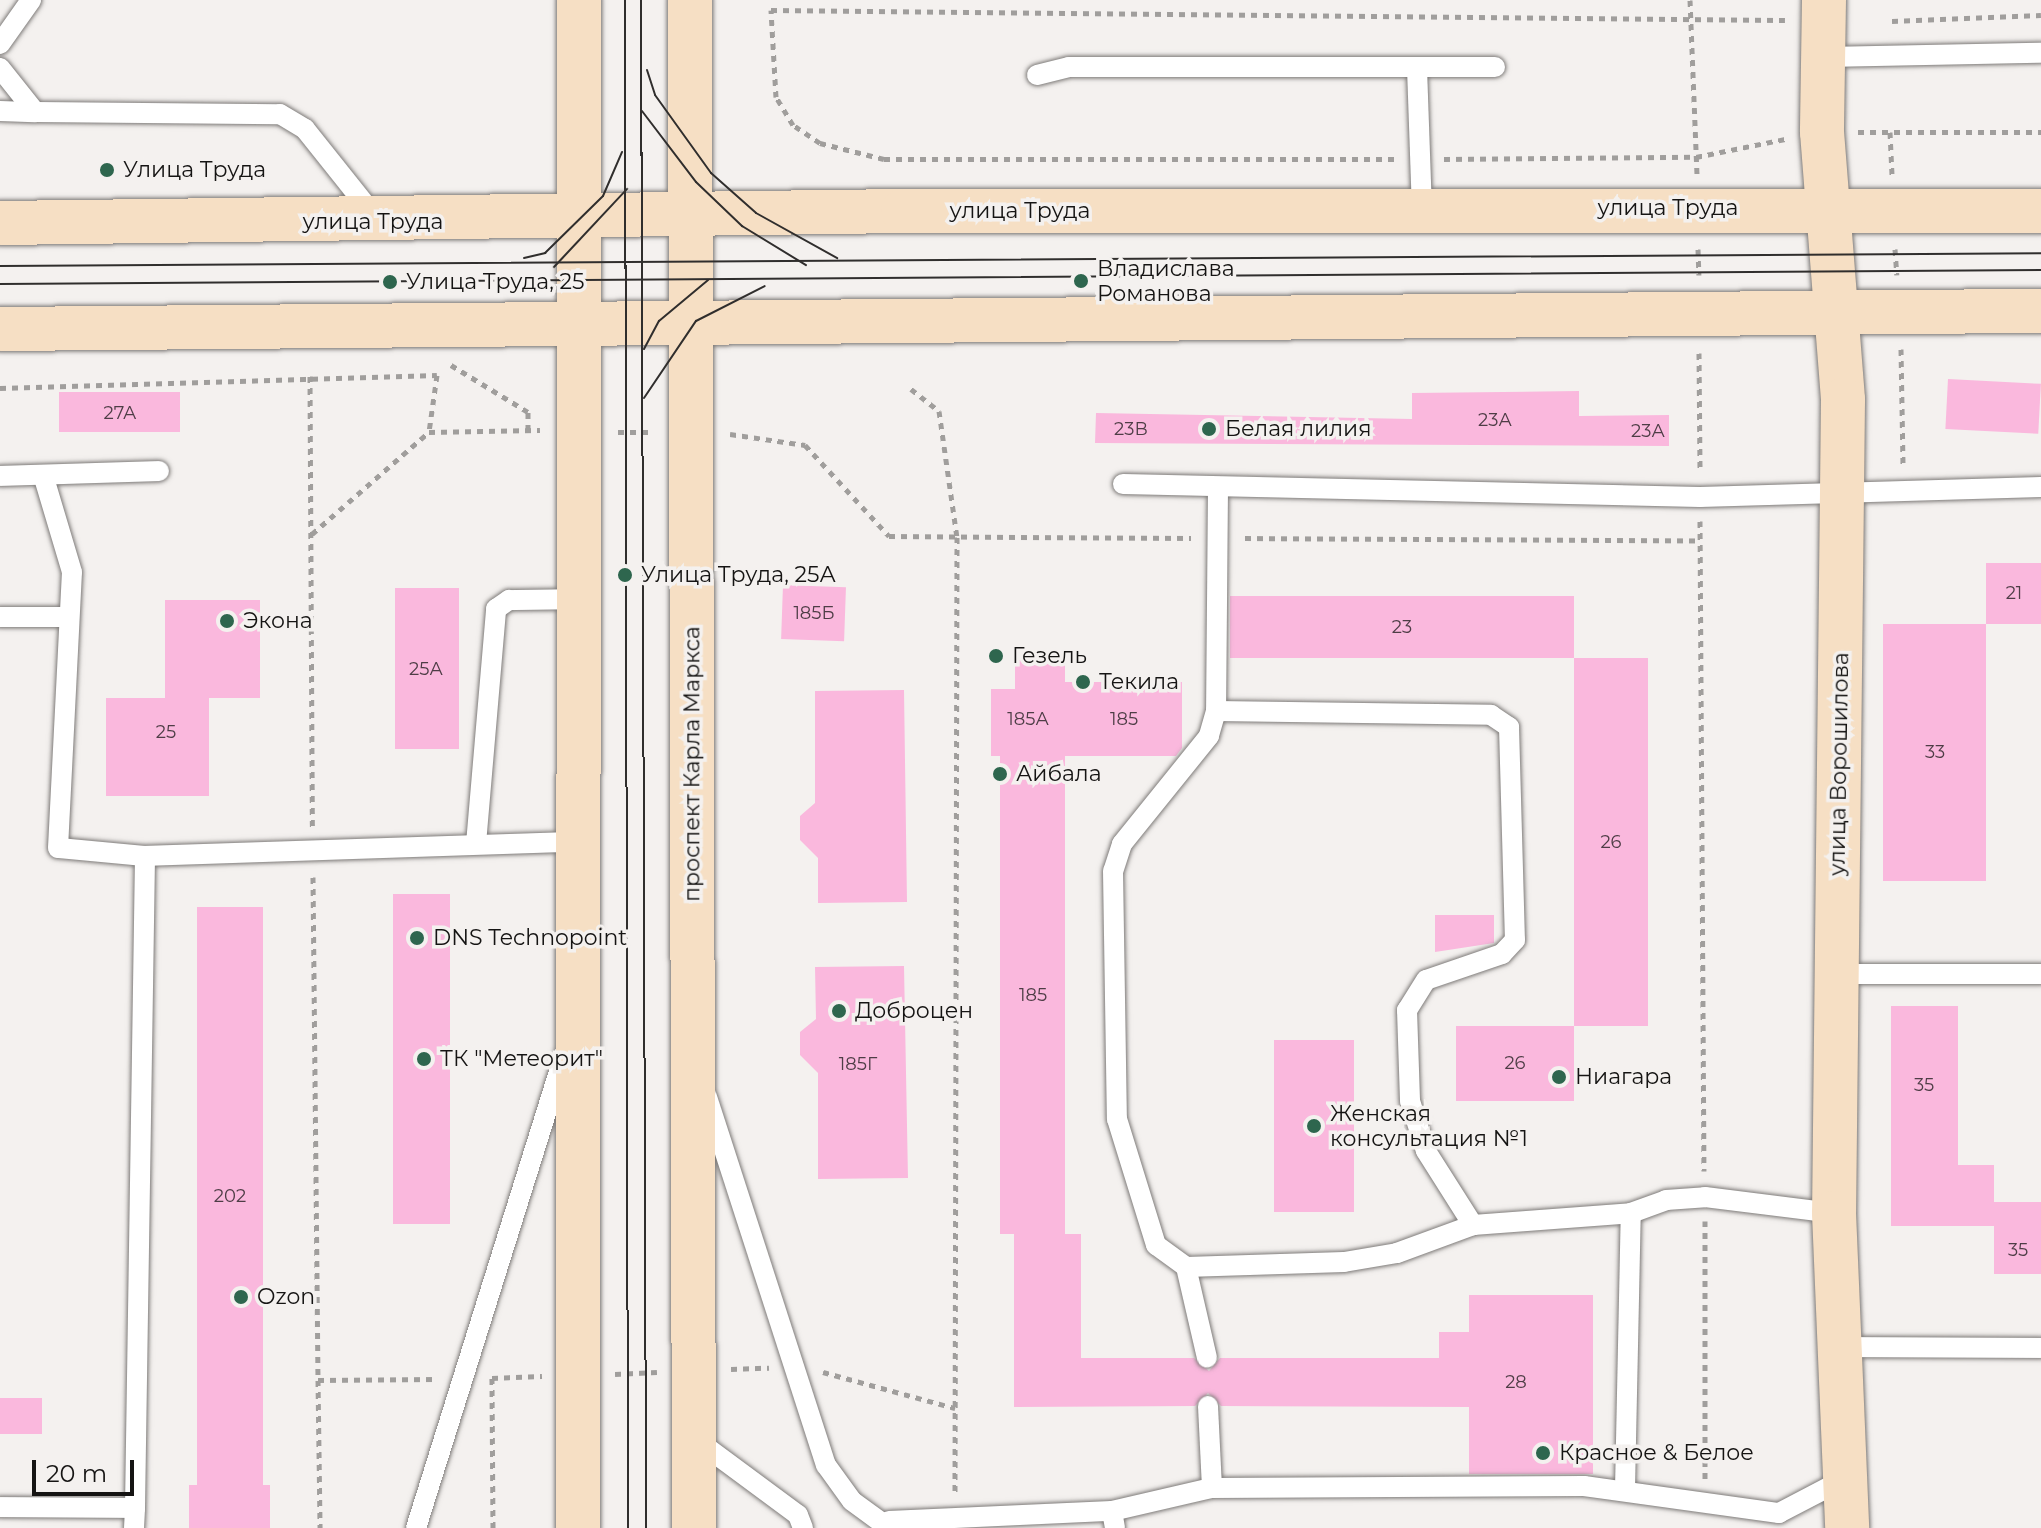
<!DOCTYPE html>
<meta charset="utf-8">
<style>
body{margin:0}
#map{position:relative;width:2041px;height:1528px;overflow:hidden;background:#f4f1ef;font-family:Montserrat,sans-serif}
div>[style]{position:absolute}
.building>*{inset:0;background:#fab8dd;transform-origin:0 0}
.path>*{height:5px;margin-top:-2.5px;transform-origin:0;background:repeating-linear-gradient(90deg,#a09e9c 0 6px,transparent 0 12px)}
.roads{filter:drop-shadow(0 0 2px #7e7b79) drop-shadow(0 0 2px #7e7b79)}
.lane>*{height:20px;margin:-10px;padding:0 10px;transform-origin:10px;border-radius:10px;background:#fff}
.secondary>*{height:44px;margin:-22px;padding:0 22px;transform-origin:22px;border-radius:22px;background:#f6dfc4}
.tram>*{height:2px;margin:-1px;padding:0 1px;transform-origin:1px;border-radius:1px;background:#302e2d}
.dots>*{width:22px;height:22px;translate:-50% -50%;box-sizing:border-box;border:4px solid #f4f1ef;border-radius:50%}
span{translate:-50% -50%;white-space:nowrap;text-align:center;line-height:1.15;-webkit-text-stroke:7px #f4f1ef;paint-order:stroke}
.number-label{font-size:18px;color:#4e3d46}
.number-label span{-webkit-text-stroke-width:0}
.poi-label{font-size:22px;color:#151413}
.left{translate:0 -50%;text-align:left}
.street-label{font-size:22px;color:#151413}
.scale{position:absolute;left:32px;top:1460px;width:102px;height:36px;box-sizing:border-box;border:4px solid #151413;border-top:0;padding-left:10px;font-size:24px;line-height:28px;white-space:nowrap;color:#151413;-webkit-text-stroke:6px #f4f1ef;paint-order:stroke}
</style>
<div id="map">
<div class="building">
<div style="left:1948px;top:379px;width:93px;height:50px;rotate:3deg"></div>
<div style="clip-path:polygon(1579px 391px,1579px 416px,1669px 415px,1669px 446px,1095px 443px,1096px 413px,1412px 419px,1412px 393px)"></div>
<div style="left:59px;top:392px;width:121px;height:40px"></div>
<div style="left:1986px;top:563px;width:55px;height:61px"></div>
<div style="left:783px;top:585px;width:63px;height:54px;rotate:2deg"></div>
<div style="left:395px;top:588px;width:64px;height:161px"></div>
<div style="left:1230px;top:596px;width:344px;height:62px"></div>
<div style="clip-path:polygon(165px 600px,260px 600px,260px 698px,209px 698px,209px 796px,106px 796px,106px 698px,165px 698px)"></div>
<div style="left:1883px;top:624px;width:103px;height:257px"></div>
<div style="left:1574px;top:658px;width:74px;height:368px"></div>
<div style="clip-path:polygon(1015px 660px,1065px 660px,1065px 682px,1182px 682px,1182px 748px,1176px 756px,1065px 756px,1065px 1234px,1081px 1234px,1081px 1358px,1194px 1358px,1209px 1371px,1220px 1358px,1439px 1358px,1439px 1332px,1469px 1332px,1469px 1295px,1593px 1295px,1593px 1474px,1469px 1474px,1469px 1407px,1221px 1406px,1208px 1393px,1195px 1406px,1014px 1407px,1014px 1234px,1000px 1234px,1000px 756px,991px 756px,991px 689px,1015px 689px)"></div>
<div style="clip-path:polygon(904px 690px,907px 902px,818px 903px,818px 858px,800px 840px,800px 816px,815px 803px,815px 691px)"></div>
<div style="left:393px;top:894px;width:57px;height:330px"></div>
<div style="clip-path:polygon(197px 907px,263px 907px,263px 1485px,270px 1485px,270px 1528px,189px 1528px,189px 1485px,197px 1485px)"></div>
<div style="clip-path:polygon(1435px 915px,1494px 915px,1494px 943px,1435px 952px)"></div>
<div style="clip-path:polygon(904px 966px,908px 1178px,818px 1179px,818px 1073px,800px 1055px,800px 1032px,816px 1019px,815px 967px)"></div>
<div style="clip-path:polygon(1891px 1006px,1958px 1006px,1958px 1165px,1994px 1165px,1994px 1202px,2041px 1202px,2041px 1274px,1994px 1274px,1994px 1226px,1891px 1226px)"></div>
<div style="left:1456px;top:1026px;width:118px;height:75px"></div>
<div style="left:1274px;top:1040px;width:80px;height:172px"></div>
<div style="left:0;top:1398px;width:42px;height:36px"></div>
</div>
<div class="path">
<div style="left:1690px;top:0;width:175px;rotate:87.7deg"></div>
<div style="left:1892px;top:21px;width:149px;rotate:-2.3deg"></div>
<div style="left:1858px;top:132px;width:183px"></div>
<div style="left:1890px;top:132px;width:43px;rotate:87.3deg"></div>
<div style="left:1394px;top:159px;width:510px;rotate:180deg"></div>
<div style="left:884px;top:159px;width:66px;rotate:-166deg"></div>
<div style="left:820px;top:143px;width:32px;rotate:-146deg"></div>
<div style="left:793px;top:125px;width:33px;rotate:-121deg"></div>
<div style="left:776px;top:97px;width:87px;rotate:-93.3deg"></div>
<div style="left:771px;top:10px;width:1014px;rotate:0.57deg"></div>
<div style="left:1444px;top:159px;width:252px;rotate:-0.5deg"></div>
<div style="left:1696px;top:157px;width:91px;rotate:-11.4deg"></div>
<div style="left:1698px;top:249px;width:26px;rotate:88deg"></div>
<div style="left:1895px;top:249px;width:26px;rotate:86deg"></div>
<div style="left:1901px;top:349px;width:118px;rotate:89deg"></div>
<div style="left:1699px;top:353px;width:118px;rotate:89.5deg"></div>
<div style="left:451px;top:365px;width:90px;rotate:31.4deg"></div>
<div style="left:528px;top:412px;width:19px;rotate:90deg"></div>
<div style="left:310px;top:376px;width:451px;rotate:89.7deg"></div>
<div style="left:0;top:388px;width:437px;rotate:-1.7deg"></div>
<div style="left:437px;top:375px;width:58px;rotate:98deg"></div>
<div style="left:429px;top:432px;width:111px;rotate:-1deg"></div>
<div style="left:911px;top:389px;width:36px;rotate:38deg"></div>
<div style="left:939px;top:411px;width:127px;rotate:81.9deg"></div>
<div style="left:957px;top:537px;width:957px;rotate:90.12deg"></div>
<div style="left:618px;top:432px;width:34px"></div>
<div style="left:730px;top:434px;width:76px;rotate:8.3deg"></div>
<div style="left:805px;top:445px;width:124px;rotate:47.3deg"></div>
<div style="left:889px;top:536px;width:302px;rotate:0.4deg"></div>
<div style="left:1700px;top:521px;width:650px;rotate:89.65deg"></div>
<div style="left:312px;top:534px;width:155px;rotate:-41.1deg"></div>
<div style="left:1245px;top:538px;width:455px;rotate:0.3deg"></div>
<div style="left:313px;top:877px;width:503px;rotate:89.43deg"></div>
<div style="left:318px;top:1380px;width:119px;rotate:-0.5deg"></div>
<div style="left:1705px;top:1221px;width:258px;rotate:90deg"></div>
<div style="left:731px;top:1369px;width:38px;rotate:-2deg"></div>
<div style="left:823px;top:1372px;width:137px;rotate:15.3deg"></div>
<div style="left:615px;top:1374px;width:42px;rotate:-2.7deg"></div>
<div style="left:318px;top:1380px;width:148px;rotate:89.2deg"></div>
<div style="left:493px;top:1528px;width:150px;rotate:-90.4deg"></div>
<div style="left:492px;top:1378px;width:50px;rotate:-2.3deg"></div>
</div>
<div class="roads">
<div class="lane">
<div style="left:0;top:44px;width:54px;rotate:-54.8deg"></div>
<div style="left:1823px;top:57px;width:218px;rotate:-1.1deg"></div>
<div style="left:0;top:68px;width:56px;rotate:51.5deg"></div>
<div style="left:35px;top:112px;width:245px;rotate:0.5deg"></div>
<div style="left:280px;top:114px;width:29px;rotate:31deg"></div>
<div style="left:305px;top:129px;width:114px;rotate:51.4deg"></div>
<div style="left:1417px;top:68px;width:141px;rotate:88deg"></div>
<div style="left:1037px;top:75px;width:33px;rotate:-14deg"></div>
<div style="left:1069px;top:67px;width:426px"></div>
<div style="left:0;top:111px;width:35px;rotate:2deg"></div>
<div style="left:0;top:476px;width:159px;rotate:-1.8deg"></div>
<div style="left:1123px;top:484px;width:577px;rotate:1.29deg"></div>
<div style="left:1700px;top:497px;width:341px;rotate:-1.7deg"></div>
<div style="left:1218px;top:488px;width:223px;rotate:90.5deg"></div>
<div style="left:1216px;top:711px;width:26px;rotate:106deg"></div>
<div style="left:1209px;top:736px;width:139px;rotate:128.9deg"></div>
<div style="left:1122px;top:844px;width:28px;rotate:108deg"></div>
<div style="left:1113px;top:871px;width:248px;rotate:89.1deg"></div>
<div style="left:1117px;top:1119px;width:132px;rotate:72.8deg"></div>
<div style="left:1156px;top:1245px;width:37px;rotate:36deg"></div>
<div style="left:1186px;top:1267px;width:158px;rotate:-1.8deg"></div>
<div style="left:1344px;top:1262px;width:54px;rotate:-9.6deg"></div>
<div style="left:1397px;top:1253px;width:81px;rotate:-20.2deg"></div>
<div style="left:1473px;top:1225px;width:158px;rotate:-4.3deg"></div>
<div style="left:1631px;top:1213px;width:37px;rotate:-20deg"></div>
<div style="left:1666px;top:1200px;width:39px;rotate:-4deg"></div>
<div style="left:1705px;top:1197px;width:130px;rotate:7.1deg"></div>
<div style="left:0;top:617px;width:69px"></div>
<div style="left:1216px;top:711px;width:275px;rotate:0.8deg"></div>
<div style="left:1491px;top:715px;width:22px;rotate:34deg"></div>
<div style="left:1509px;top:727px;width:213px;rotate:88.4deg"></div>
<div style="left:1515px;top:940px;width:19px;rotate:133deg"></div>
<div style="left:1502px;top:954px;width:80px;rotate:161.1deg"></div>
<div style="left:1426px;top:980px;width:36px;rotate:122deg"></div>
<div style="left:1407px;top:1010px;width:91px;rotate:88.1deg"></div>
<div style="left:1410px;top:1101px;width:52px;rotate:72.3deg"></div>
<div style="left:1426px;top:1151px;width:88px;rotate:57.6deg"></div>
<div style="left:476px;top:844px;width:236px;rotate:-85.1deg"></div>
<div style="left:496px;top:609px;width:16px;rotate:-35deg"></div>
<div style="left:509px;top:600px;width:68px;rotate:-0.8deg"></div>
<div style="left:145px;top:856px;width:431px;rotate:-1.9deg"></div>
<div style="left:1837px;top:974px;width:204px"></div>
<div style="left:707px;top:1097px;width:387px;rotate:72.1deg"></div>
<div style="left:826px;top:1465px;width:44px;rotate:54.2deg"></div>
<div style="left:852px;top:1501px;width:46px;rotate:36.1deg"></div>
<div style="left:1186px;top:1267px;width:93px;rotate:77deg"></div>
<div style="left:1843px;top:1347px;width:198px;rotate:0.3deg"></div>
<div style="left:694px;top:1438px;width:129px;rotate:36.5deg"></div>
<div style="left:798px;top:1515px;width:14px;rotate:69deg"></div>
<div style="left:1212px;top:1488px;width:372px;rotate:-0.3deg"></div>
<div style="left:1584px;top:1486px;width:197px;rotate:7.9deg"></div>
<div style="left:1779px;top:1513px;width:76px;rotate:-27.6deg"></div>
<div style="left:1625px;top:1489px;width:276px;rotate:-88.8deg"></div>
<div style="left:0;top:1507px;width:135px;rotate:0.4deg"></div>
<div style="left:135px;top:1508px;width:652px;rotate:-89.12deg"></div>
<div style="left:145px;top:856px;width:87px;rotate:-174.7deg"></div>
<div style="left:58px;top:848px;width:276px;rotate:-87.1deg"></div>
<div style="left:72px;top:572px;width:101px;rotate:-106.6deg"></div>
<div style="left:1112px;top:1511px;width:103px;rotate:-13deg"></div>
<div style="left:1212px;top:1488px;width:82px;rotate:-92.8deg"></div>
<div style="left:889px;top:1521px;width:223px;rotate:-2.6deg"></div>
<div style="left:1112px;top:1511px;width:17px;rotate:80deg"></div>
<div style="left:134px;top:1528px;width:20px;rotate:-87deg"></div>
<div style="left:416px;top:1528px;width:496px;rotate:-72.6deg"></div>
</div>
<div class="secondary">
<div style="left:690px;top:0;width:1528px;rotate:89.85deg"></div>
<div style="left:1824px;top:0;width:132px;rotate:90.9deg"></div>
<div style="left:1822px;top:132px;width:269px;rotate:85.5deg"></div>
<div style="left:1843px;top:400px;width:813px;rotate:90.63deg"></div>
<div style="left:1834px;top:1213px;width:315px;rotate:87.6deg"></div>
<div style="left:0;top:223px;width:903px;rotate:-0.76deg"></div>
<div style="left:903px;top:211px;width:1138px"></div>
<div style="left:0;top:329px;width:2041px;rotate:-0.51deg"></div>
<div style="left:578px;top:1528px;width:1528px;rotate:-89.96deg"></div>
</div>
</div>
<div class="tram">
<div style="left:625px;top:0;width:1528px;rotate:89.89deg"></div>
<div style="left:641px;top:0;width:1528px;rotate:89.81deg"></div>
<div style="left:647px;top:70px;width:26px;rotate:72deg"></div>
<div style="left:655px;top:95px;width:96px;rotate:54.3deg"></div>
<div style="left:711px;top:173px;width:60px;rotate:41.6deg"></div>
<div style="left:756px;top:213px;width:93px;rotate:29.1deg"></div>
<div style="left:642px;top:111px;width:89px;rotate:52.7deg"></div>
<div style="left:696px;top:182px;width:64px;rotate:43.7deg"></div>
<div style="left:742px;top:226px;width:75px;rotate:31.4deg"></div>
<div style="left:524px;top:258px;width:22px;rotate:-13deg"></div>
<div style="left:545px;top:253px;width:81px;rotate:-44.5deg"></div>
<div style="left:603px;top:196px;width:48px;rotate:-66.6deg"></div>
<div style="left:0;top:266px;width:2041px;rotate:-0.36deg"></div>
<div style="left:554px;top:267px;width:107px;rotate:-46.9deg"></div>
<div style="left:0;top:284px;width:2041px;rotate:-0.39deg"></div>
<div style="left:644px;top:349px;width:32px;rotate:-62deg"></div>
<div style="left:659px;top:321px;width:64px;rotate:-39.9deg"></div>
<div style="left:644px;top:398px;width:93px;rotate:-56deg"></div>
<div style="left:696px;top:321px;width:77px;rotate:-26.9deg"></div>
</div>
<div class="dots">
<div style="left:107px;top:170px;background:#2e664e"></div>
<div style="left:1081px;top:281px;background:#2e664e"></div>
<div style="left:390px;top:282px;background:#2e664e"></div>
<div style="left:1209px;top:429px;background:#2e664e"></div>
<div style="left:625px;top:575px;background:#2e664e"></div>
<div style="left:227px;top:621px;background:#2e664e"></div>
<div style="left:996px;top:656px;background:#2e664e"></div>
<div style="left:1083px;top:682px;background:#2e664e"></div>
<div style="left:1000px;top:774px;background:#2e664e"></div>
<div style="left:417px;top:938px;background:#2e664e"></div>
<div style="left:839px;top:1011px;background:#2e664e"></div>
<div style="left:424px;top:1059px;background:#2e664e"></div>
<div style="left:1559px;top:1077px;background:#2e664e"></div>
<div style="left:1314px;top:1126px;background:#2e664e"></div>
<div style="left:241px;top:1297px;background:#2e664e"></div>
<div style="left:1543px;top:1453px;background:#2e664e"></div>
</div>
<div class="number-label">
<span style="left:120px;top:413px">27А</span>
<span style="left:1495px;top:420px">23А</span>
<span style="left:1131px;top:429px">23В</span>
<span style="left:1648px;top:431px">23А</span>
<span style="left:2014px;top:593px">21</span>
<span style="left:814px;top:613px">185Б</span>
<span style="left:1402px;top:627px">23</span>
<span style="left:426px;top:669px">25А</span>
<span style="left:1028px;top:719px">185А</span>
<span style="left:1124px;top:719px">185</span>
<span style="left:166px;top:732px">25</span>
<span style="left:1935px;top:752px">33</span>
<span style="left:1611px;top:842px">26</span>
<span style="left:1033px;top:995px">185</span>
<span style="left:1515px;top:1063px">26</span>
<span style="left:858px;top:1064px">185Г</span>
<span style="left:1924px;top:1085px">35</span>
<span style="left:230px;top:1196px">202</span>
<span style="left:2018px;top:1250px">35</span>
<span style="left:1516px;top:1382px">28</span>
</div>
<div class="poi-label">
<span class="left" style="left:123px;top:170px">Улица Труда</span>
<span class="left" style="left:1097px;top:281px">Владислава<br>Романова</span>
<span class="left" style="left:406px;top:282px">Улица Труда, 25</span>
<span class="left" style="left:1225px;top:429px">Белая лилия</span>
<span class="left" style="left:641px;top:575px">Улица Труда, 25А</span>
<span class="left" style="left:243px;top:621px">Экона</span>
<span class="left" style="left:1012px;top:656px">Гезель</span>
<span class="left" style="left:1099px;top:682px">Текила</span>
<span class="left" style="left:1016px;top:774px">Айбала</span>
<span class="left" style="left:433px;top:938px">DNS Technopoint</span>
<span class="left" style="left:855px;top:1011px">Доброцен</span>
<span class="left" style="left:440px;top:1059px">ТК "Метеорит"</span>
<span class="left" style="left:1575px;top:1077px">Ниагара</span>
<span class="left" style="left:1330px;top:1126px">Женская<br>консультация №1</span>
<span class="left" style="left:257px;top:1297px">Ozon</span>
<span class="left" style="left:1559px;top:1453px">Красное &amp; Белое</span>
</div>
<div class="street-label">
<span style="left:1668px;top:208px">улица Труда</span>
<span style="left:1020px;top:211px">улица Труда</span>
<span style="left:373px;top:222px">улица Труда</span>
<span style="left:692px;top:764px;rotate:-90deg">проспект Карла Маркса</span>
<span style="left:1839px;top:764px;rotate:-89deg">улица Ворошилова</span>
</div>
<div class="scale">20 m</div>
</div>
